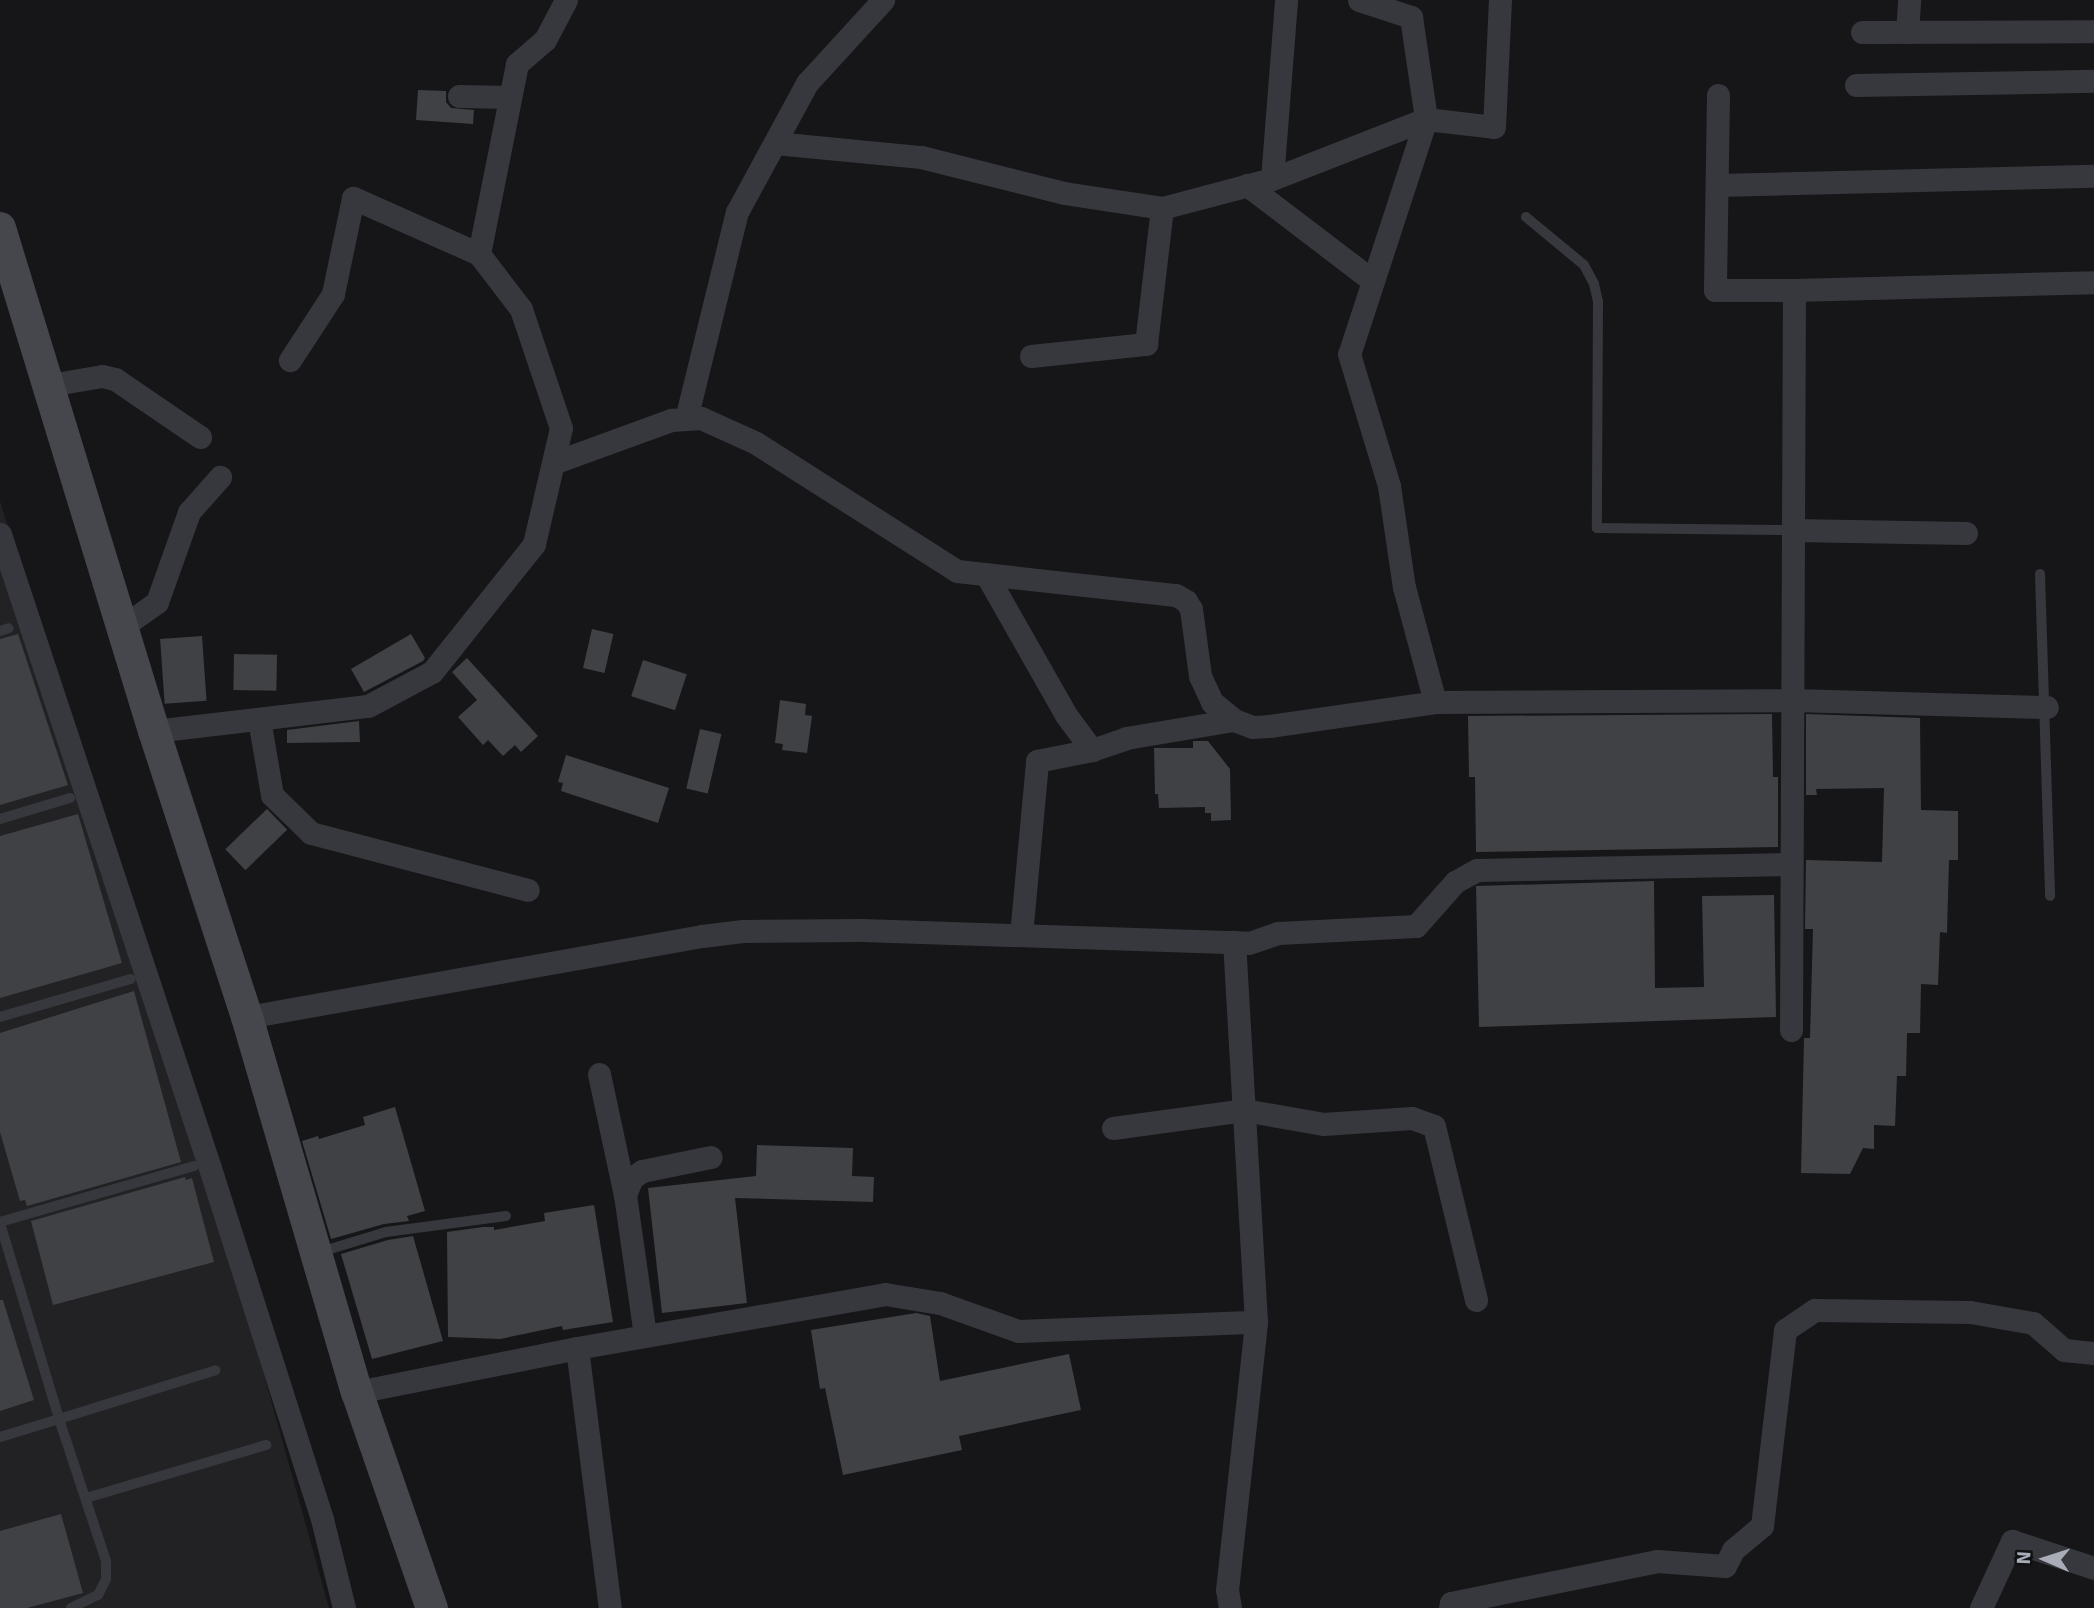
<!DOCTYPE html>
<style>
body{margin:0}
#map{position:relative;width:2094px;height:1608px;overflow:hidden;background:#161618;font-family:Signika,sans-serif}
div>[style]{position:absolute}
.built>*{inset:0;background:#222225}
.building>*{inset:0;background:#404145;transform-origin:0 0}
.lane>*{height:10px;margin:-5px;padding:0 5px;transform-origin:5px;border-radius:5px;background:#37383d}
.street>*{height:23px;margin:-11.5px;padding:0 11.5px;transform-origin:11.5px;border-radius:11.5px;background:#37383d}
.secondary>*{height:32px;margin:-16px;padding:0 16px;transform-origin:16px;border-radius:16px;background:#45474d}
span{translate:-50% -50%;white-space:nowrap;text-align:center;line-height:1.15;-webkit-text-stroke:5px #111113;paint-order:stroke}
.north{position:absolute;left:2010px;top:1524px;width:70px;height:70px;-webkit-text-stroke:5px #111113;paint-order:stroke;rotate:273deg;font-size:19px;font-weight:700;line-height:28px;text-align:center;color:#a8adb8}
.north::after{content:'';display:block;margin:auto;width:24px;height:32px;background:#a8adb8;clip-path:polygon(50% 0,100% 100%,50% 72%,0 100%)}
</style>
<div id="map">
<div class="built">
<div style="clip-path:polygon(0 501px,205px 1163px,329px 1608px,0 1608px)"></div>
</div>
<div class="building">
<div style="clip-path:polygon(418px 90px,446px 91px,446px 102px,451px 108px,474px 110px,473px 124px,416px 120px)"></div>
<div style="left:592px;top:629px;width:22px;height:40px;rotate:13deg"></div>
<div style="clip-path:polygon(18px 634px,68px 785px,0 805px,0 639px)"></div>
<div style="clip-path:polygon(411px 634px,425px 658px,423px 661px,364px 692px,351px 669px)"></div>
<div style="left:202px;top:636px;width:65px;height:42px;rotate:86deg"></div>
<div style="left:234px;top:654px;width:43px;height:36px;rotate:1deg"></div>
<div style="clip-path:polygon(467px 658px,538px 736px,521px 752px,515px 745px,503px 756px,488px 740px,483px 745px,458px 717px,477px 700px,452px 672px)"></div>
<div style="left:643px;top:660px;width:46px;height:38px;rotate:18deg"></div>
<div style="clip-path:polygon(780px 700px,806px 704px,805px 715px,812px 716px,807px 753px,782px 750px,783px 744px,775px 743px)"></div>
<div style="clip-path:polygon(1772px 714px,1773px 777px,1778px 777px,1778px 847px,1476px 852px,1475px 777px,1469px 777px,1468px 716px)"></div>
<div style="clip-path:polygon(1806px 714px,1920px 718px,1921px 810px,1958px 811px,1958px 860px,1949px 860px,1947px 933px,1940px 932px,1938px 985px,1921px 984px,1920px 1033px,1907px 1033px,1906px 1076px,1897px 1076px,1895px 1126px,1874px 1125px,1874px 1149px,1863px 1148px,1850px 1174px,1801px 1173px,1804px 1038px,1810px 1038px,1813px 929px,1805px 929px,1806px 860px,1882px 862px,1884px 788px,1816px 789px,1817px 795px,1806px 795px)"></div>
<div style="clip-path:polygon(359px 721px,360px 742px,287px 743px,287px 730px)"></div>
<div style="left:700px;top:729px;width:22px;height:61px;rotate:13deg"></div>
<div style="clip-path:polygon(1193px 741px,1208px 741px,1230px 769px,1231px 820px,1211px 821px,1211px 813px,1205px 813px,1205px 807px,1159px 808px,1158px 794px,1155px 794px,1154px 748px,1193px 748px)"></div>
<div style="clip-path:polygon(566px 755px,669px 788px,658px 823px,561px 791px,563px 783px,558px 782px)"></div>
<div style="left:267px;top:809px;width:29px;height:58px;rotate:46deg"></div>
<div style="clip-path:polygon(78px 814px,122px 963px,0 998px,0 836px)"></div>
<div style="clip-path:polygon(1654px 881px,1655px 988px,1704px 987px,1702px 896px,1774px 895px,1776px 1017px,1479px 1027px,1476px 886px)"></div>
<div style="clip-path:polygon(134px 991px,181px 1162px,27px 1206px,25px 1200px,20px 1201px,0 1132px,0 1033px)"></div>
<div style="clip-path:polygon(395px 1107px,425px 1211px,407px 1216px,409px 1221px,384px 1224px,331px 1239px,302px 1141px,318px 1136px,319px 1139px,365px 1125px,363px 1117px)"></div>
<div style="clip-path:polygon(757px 1145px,853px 1148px,852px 1176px,874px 1177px,873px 1202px,735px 1198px,747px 1303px,662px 1313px,648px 1188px,756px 1176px)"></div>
<div style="clip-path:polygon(185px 1177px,186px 1180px,192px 1178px,214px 1262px,53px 1305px,31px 1221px)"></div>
<div style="clip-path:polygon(594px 1205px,613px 1322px,563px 1330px,562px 1326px,500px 1339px,448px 1337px,447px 1232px,483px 1227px,494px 1227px,494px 1230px,545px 1221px,544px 1213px)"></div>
<div style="clip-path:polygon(413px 1236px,443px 1341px,372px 1359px,341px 1254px,388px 1240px)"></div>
<div style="clip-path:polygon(0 1300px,3px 1300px,34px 1400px,0 1411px)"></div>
<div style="clip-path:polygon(916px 1313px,930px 1316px,940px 1381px,1069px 1354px,1081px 1410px,959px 1436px,962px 1450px,843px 1475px,825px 1388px,820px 1389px,811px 1330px)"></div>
<div style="clip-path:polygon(61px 1514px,83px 1593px,27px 1608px,0 1608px,0 1531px)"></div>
</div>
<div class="lane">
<div style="left:1526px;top:217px;width:75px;rotate:39.6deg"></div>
<div style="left:1584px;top:265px;width:21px;rotate:62deg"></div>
<div style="left:1594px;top:284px;width:18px;rotate:77deg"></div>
<div style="left:1598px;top:302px;width:226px;rotate:90.3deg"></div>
<div style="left:1597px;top:528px;width:196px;rotate:0.6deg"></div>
<div style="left:2040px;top:574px;width:322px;rotate:88.2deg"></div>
<div style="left:0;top:631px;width:9px;rotate:-18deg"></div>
<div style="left:0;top:819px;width:73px;rotate:-16.7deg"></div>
<div style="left:0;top:1017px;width:136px;rotate:-16.2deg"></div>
<div style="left:0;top:1222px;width:202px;rotate:-16.1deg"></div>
<div style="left:0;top:1223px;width:205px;rotate:73.2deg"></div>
<div style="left:59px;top:1419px;width:62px;rotate:163deg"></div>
<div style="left:317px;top:1253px;width:72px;rotate:-16.9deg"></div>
<div style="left:386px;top:1232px;width:121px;rotate:-7.6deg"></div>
<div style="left:86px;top:1498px;width:188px;rotate:-16.4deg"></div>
<div style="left:71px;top:1608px;width:30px;rotate:-26deg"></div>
<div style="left:98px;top:1595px;width:18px;rotate:-63deg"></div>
<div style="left:106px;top:1579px;width:18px;rotate:-90deg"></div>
<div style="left:106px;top:1561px;width:150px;rotate:-108.3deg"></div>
<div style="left:59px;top:1419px;width:164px;rotate:-17.3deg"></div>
</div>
<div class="street">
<div style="left:1359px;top:0;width:55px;rotate:18.1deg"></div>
<div style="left:1411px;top:17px;width:103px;rotate:81.6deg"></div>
<div style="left:1426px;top:119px;width:68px;rotate:6.7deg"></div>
<div style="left:1494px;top:127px;width:127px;rotate:-87.3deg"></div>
<div style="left:1862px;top:32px;width:232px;rotate:-0.2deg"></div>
<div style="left:1907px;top:32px;width:32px;rotate:-86deg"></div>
<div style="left:1856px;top:85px;width:238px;rotate:-1deg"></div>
<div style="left:1718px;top:95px;width:195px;rotate:90.9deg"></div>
<div style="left:1715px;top:290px;width:79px"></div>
<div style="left:459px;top:96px;width:51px;rotate:1.1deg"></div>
<div style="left:1426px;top:119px;width:247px;rotate:108.1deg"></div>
<div style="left:1349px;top:354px;width:138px;rotate:73.1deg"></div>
<div style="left:1389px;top:486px;width:102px;rotate:81.6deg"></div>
<div style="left:1404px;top:587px;width:119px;rotate:74.9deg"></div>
<div style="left:1435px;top:702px;width:358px;rotate:-0.3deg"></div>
<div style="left:1793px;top:700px;width:254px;rotate:1.6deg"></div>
<div style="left:775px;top:143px;width:147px;rotate:5.5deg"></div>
<div style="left:921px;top:157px;width:147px;rotate:14.1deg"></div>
<div style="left:1064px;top:193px;width:99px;rotate:8.7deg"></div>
<div style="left:1162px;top:208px;width:114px;rotate:-14.8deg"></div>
<div style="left:1272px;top:179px;width:165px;rotate:-21.3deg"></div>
<div style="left:1272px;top:179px;width:180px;rotate:-85.5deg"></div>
<div style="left:1247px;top:185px;width:158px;rotate:37.3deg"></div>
<div style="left:1717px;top:185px;width:377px;rotate:-1.4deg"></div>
<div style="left:479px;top:254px;width:194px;rotate:-78.7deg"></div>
<div style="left:517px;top:64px;width:37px;rotate:-41deg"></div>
<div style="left:545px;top:40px;width:45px;rotate:-62.3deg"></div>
<div style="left:1031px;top:356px;width:116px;rotate:-6deg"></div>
<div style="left:1146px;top:344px;width:137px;rotate:-83.3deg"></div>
<div style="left:49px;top:385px;width:54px;rotate:-9.6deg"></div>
<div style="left:102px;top:376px;width:13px;rotate:13deg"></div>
<div style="left:115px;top:379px;width:103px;rotate:34.3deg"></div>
<div style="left:686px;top:419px;width:213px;rotate:-76.2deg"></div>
<div style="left:737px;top:212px;width:147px;rotate:-61.5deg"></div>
<div style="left:807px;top:83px;width:113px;rotate:-47.5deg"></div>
<div style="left:553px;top:463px;width:126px;rotate:-20deg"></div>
<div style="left:671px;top:420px;width:30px;rotate:-4deg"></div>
<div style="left:701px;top:418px;width:60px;rotate:24.4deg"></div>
<div style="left:756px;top:443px;width:238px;rotate:32.5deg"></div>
<div style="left:957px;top:571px;width:220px;rotate:6.3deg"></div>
<div style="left:1176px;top:595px;width:12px;rotate:31deg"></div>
<div style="left:1186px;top:601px;width:9px;rotate:58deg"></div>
<div style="left:1191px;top:609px;width:68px;rotate:82.3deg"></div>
<div style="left:1200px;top:676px;width:29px;rotate:65deg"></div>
<div style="left:1212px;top:702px;width:28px;rotate:39deg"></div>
<div style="left:1234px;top:720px;width:19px;rotate:21deg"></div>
<div style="left:1252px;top:727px;width:17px;rotate:-3deg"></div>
<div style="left:1269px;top:726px;width:168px;rotate:-8.2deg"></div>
<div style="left:1793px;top:530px;width:173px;rotate:1deg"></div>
<div style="left:0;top:534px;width:668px;rotate:71.67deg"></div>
<div style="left:210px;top:1168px;width:368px;rotate:72.3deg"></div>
<div style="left:322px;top:1519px;width:92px;rotate:76.1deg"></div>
<div style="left:986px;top:574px;width:162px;rotate:60.4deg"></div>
<div style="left:1066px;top:715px;width:44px;rotate:53.4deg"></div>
<div style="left:1092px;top:750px;width:36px;rotate:-19deg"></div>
<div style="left:1126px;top:738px;width:109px;rotate:-9.5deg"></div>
<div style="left:122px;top:627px;width:43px;rotate:-35.5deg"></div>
<div style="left:157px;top:602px;width:96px;rotate:-70.4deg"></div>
<div style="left:189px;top:512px;width:47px;rotate:-48.5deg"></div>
<div style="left:259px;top:719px;width:77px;rotate:80.3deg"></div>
<div style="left:272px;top:795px;width:54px;rotate:44.3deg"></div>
<div style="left:311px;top:833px;width:224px;rotate:14.7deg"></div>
<div style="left:154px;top:731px;width:215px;rotate:-6.7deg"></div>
<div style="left:368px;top:706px;width:72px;rotate:-28deg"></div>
<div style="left:432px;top:672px;width:164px;rotate:-51.4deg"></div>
<div style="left:534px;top:544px;width:119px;rotate:-76.9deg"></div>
<div style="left:561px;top:428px;width:126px;rotate:-108.6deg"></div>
<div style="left:521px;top:309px;width:69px;rotate:-127.4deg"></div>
<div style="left:479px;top:254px;width:138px;rotate:-156deg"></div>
<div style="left:353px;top:198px;width:98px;rotate:101.8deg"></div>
<div style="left:333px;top:294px;width:79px;rotate:123.1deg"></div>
<div style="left:1021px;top:935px;width:175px;rotate:-84.7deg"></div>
<div style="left:1037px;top:761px;width:56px;rotate:-11.3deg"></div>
<div style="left:247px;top:1017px;width:462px;rotate:-10.1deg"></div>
<div style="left:702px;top:936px;width:41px;rotate:-7deg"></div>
<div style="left:743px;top:931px;width:119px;rotate:-0.5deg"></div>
<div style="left:862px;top:930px;width:387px;rotate:1.9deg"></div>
<div style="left:1249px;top:943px;width:31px;rotate:-19deg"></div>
<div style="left:1278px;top:933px;width:138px;rotate:-2.9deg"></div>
<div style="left:1416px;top:926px;width:59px;rotate:-48.4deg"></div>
<div style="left:1455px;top:882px;width:25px;rotate:-29deg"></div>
<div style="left:1477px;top:870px;width:314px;rotate:-1.1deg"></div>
<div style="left:1791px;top:1030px;width:740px;rotate:-89.77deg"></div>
<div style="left:1794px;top:290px;width:300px;rotate:-1.5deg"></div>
<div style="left:599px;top:1074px;width:124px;rotate:77.9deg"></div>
<div style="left:625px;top:1195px;width:142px;rotate:81.9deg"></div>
<div style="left:1113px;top:1128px;width:132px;rotate:-7.8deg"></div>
<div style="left:1244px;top:1110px;width:80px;rotate:10deg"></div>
<div style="left:1323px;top:1124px;width:89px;rotate:-3.9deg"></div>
<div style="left:1412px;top:1118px;width:23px;rotate:20deg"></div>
<div style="left:1434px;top:1126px;width:179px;rotate:76.4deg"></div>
<div style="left:625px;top:1195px;width:18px;rotate:-68deg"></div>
<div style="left:632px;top:1178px;width:12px;rotate:-35deg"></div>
<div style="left:642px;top:1171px;width:70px;rotate:-11.5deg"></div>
<div style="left:577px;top:1348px;width:262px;rotate:82.8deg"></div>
<div style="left:357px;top:1392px;width:224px;rotate:-11.3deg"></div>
<div style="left:577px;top:1348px;width:313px;rotate:-9.9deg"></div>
<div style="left:885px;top:1294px;width:56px;rotate:9.3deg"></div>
<div style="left:940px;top:1303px;width:83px;rotate:19.7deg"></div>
<div style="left:1018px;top:1331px;width:238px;rotate:-2.2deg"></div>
<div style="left:1256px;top:1322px;width:381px;rotate:-93.3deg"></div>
<div style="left:1230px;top:1608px;width:18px;rotate:-99deg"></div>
<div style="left:1227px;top:1590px;width:270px;rotate:-83.8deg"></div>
<div style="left:1450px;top:1608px;width:5px;rotate:-79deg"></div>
<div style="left:1451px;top:1603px;width:210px;rotate:-11.5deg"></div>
<div style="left:1657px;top:1561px;width:68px;rotate:4.2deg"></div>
<div style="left:1725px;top:1566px;width:18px;rotate:-63deg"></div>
<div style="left:1733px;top:1550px;width:38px;rotate:-40deg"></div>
<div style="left:1762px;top:1526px;width:197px;rotate:-83.3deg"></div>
<div style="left:1785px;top:1330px;width:36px;rotate:-34deg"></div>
<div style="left:1815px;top:1310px;width:155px;rotate:0.7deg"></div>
<div style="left:1970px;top:1312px;width:64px;rotate:9.9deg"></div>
<div style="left:2033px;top:1323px;width:41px;rotate:41.1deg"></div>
<div style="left:2064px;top:1350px;width:30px;rotate:6deg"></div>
<div style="left:1981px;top:1608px;width:74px;rotate:-65.2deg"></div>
<div style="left:2012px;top:1541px;width:86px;rotate:18.2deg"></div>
</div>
<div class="secondary">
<div style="left:0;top:228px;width:526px;rotate:72.98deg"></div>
<div style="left:154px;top:731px;width:301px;rotate:72deg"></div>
<div style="left:247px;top:1017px;width:391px;rotate:73.7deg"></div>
<div style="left:357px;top:1392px;width:229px;rotate:70.9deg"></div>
</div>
<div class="north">N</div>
</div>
